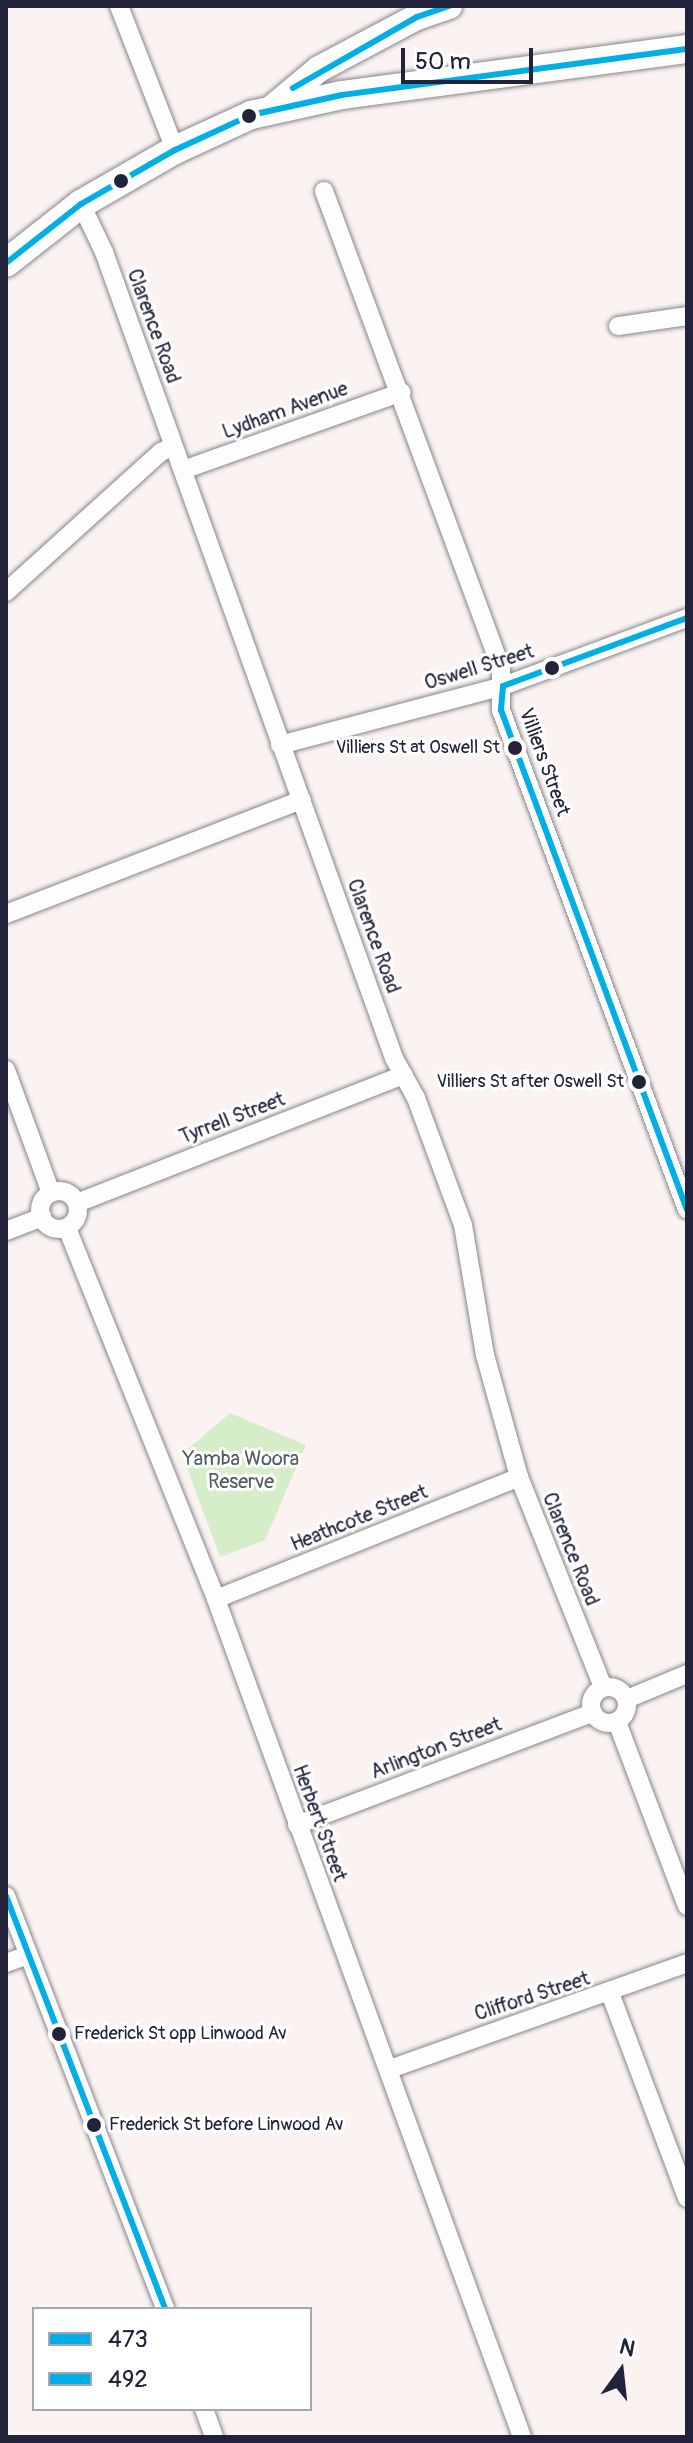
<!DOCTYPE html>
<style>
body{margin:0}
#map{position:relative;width:693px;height:2443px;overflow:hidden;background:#faf3f2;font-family:Pangolin,sans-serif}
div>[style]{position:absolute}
.green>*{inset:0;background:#d6edc9}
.roads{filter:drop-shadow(0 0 2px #888489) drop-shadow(0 0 2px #888489)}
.street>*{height:18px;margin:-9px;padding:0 9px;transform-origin:9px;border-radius:9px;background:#fefdfd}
.street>.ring{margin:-9px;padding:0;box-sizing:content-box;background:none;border:18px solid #fefdfd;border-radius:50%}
.secondary>*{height:26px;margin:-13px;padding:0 13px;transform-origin:13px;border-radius:13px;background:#fefdfd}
.primary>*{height:28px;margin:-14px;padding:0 14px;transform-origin:14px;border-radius:14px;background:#fefdfd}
.bus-1>*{height:6px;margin:-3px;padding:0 3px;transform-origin:3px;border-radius:3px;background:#02aee6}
.bus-2>*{height:6px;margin:-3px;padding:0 3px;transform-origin:3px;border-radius:3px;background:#02aee6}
.dots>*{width:22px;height:22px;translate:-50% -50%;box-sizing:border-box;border:4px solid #fff;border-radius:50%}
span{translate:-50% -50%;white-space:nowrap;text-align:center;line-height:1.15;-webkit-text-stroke:6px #fff;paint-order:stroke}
.bus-label{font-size:18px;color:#22223b}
.right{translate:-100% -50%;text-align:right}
.left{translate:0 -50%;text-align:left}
.street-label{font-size:20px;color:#22223b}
.park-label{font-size:20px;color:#4f5d5b}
.frame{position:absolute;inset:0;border:8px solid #22223b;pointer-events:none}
.legend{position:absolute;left:32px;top:2307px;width:280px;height:104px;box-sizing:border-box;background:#fff;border:2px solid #a7a7b1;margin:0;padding:10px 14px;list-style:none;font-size:24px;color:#22223b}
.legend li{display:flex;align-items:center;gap:16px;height:40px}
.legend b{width:40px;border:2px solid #a7a7b1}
.north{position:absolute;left:581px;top:2331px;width:80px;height:80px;-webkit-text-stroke:6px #fff;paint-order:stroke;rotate:15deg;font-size:22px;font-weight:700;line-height:32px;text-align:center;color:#22223b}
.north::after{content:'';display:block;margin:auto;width:28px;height:36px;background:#22223b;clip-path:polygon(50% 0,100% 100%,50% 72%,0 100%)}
.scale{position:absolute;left:401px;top:48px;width:132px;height:36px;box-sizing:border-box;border:4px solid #22223b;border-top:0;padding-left:10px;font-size:24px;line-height:28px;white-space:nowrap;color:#22223b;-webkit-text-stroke:6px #fff;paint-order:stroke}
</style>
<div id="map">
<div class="green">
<div style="clip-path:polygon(230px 1413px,306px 1445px,265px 1540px,220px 1557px,182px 1454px)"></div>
</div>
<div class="roads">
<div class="street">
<div style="left:119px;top:6px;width:155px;rotate:68.7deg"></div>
<div style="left:324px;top:191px;width:509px;rotate:69.64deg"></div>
<div style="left:501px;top:668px;width:42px;rotate:90deg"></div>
<div style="left:501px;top:710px;width:533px;rotate:69.59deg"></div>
<div style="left:81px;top:204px;width:53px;rotate:64.4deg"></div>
<div style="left:104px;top:252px;width:857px;rotate:70.21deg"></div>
<div style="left:394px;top:1058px;width:46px;rotate:61.2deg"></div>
<div style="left:416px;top:1098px;width:135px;rotate:69.7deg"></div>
<div style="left:463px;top:1225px;width:132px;rotate:80.4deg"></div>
<div style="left:485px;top:1355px;width:127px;rotate:74.4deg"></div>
<div style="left:519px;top:1477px;width:226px;rotate:68.2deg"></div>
<div style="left:618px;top:326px;width:70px;rotate:-8.2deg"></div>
<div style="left:183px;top:470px;width:232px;rotate:-19.6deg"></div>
<div style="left:6px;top:592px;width:209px;rotate:-42.1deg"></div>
<div style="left:161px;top:452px;width:14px;rotate:-25deg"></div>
<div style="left:280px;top:745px;width:231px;rotate:-14.8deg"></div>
<div style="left:503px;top:686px;width:196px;rotate:-20.3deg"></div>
<div style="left:6px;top:914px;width:317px;rotate:-21.1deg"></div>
<div style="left:6px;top:1070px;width:131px;rotate:69.9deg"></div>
<div class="ring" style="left:40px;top:1191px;width:20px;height:20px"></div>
<div style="left:77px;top:1203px;width:351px;rotate:-21.4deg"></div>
<div style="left:67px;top:1228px;width:400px;rotate:68.1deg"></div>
<div style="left:216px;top:1599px;width:892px;rotate:69.94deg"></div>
<div style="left:6px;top:1231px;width:39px;rotate:-21deg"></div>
<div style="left:216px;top:1599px;width:327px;rotate:-21.9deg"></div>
<div class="ring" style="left:591px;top:1687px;width:18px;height:18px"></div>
<div style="left:627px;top:1699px;width:65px;rotate:-22.6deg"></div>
<div style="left:617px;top:1722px;width:197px;rotate:69.2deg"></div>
<div style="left:297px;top:1825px;width:316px;rotate:-20.8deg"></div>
<div style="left:6px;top:1896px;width:443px;rotate:68.9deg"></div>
<div style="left:6px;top:1963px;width:23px;rotate:-20deg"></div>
<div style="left:610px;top:1993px;width:219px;rotate:69.4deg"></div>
<div style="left:390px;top:2069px;width:315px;rotate:-19.6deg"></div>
<div style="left:204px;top:2409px;width:30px;rotate:70deg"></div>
</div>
<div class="secondary">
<div style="left:271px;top:109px;width:62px;rotate:-39.8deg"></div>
<div style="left:319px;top:69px;width:111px;rotate:-28deg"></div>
<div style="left:417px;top:17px;width:34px;rotate:-19deg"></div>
</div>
<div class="primary">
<div style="left:6px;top:263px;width:95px;rotate:-38.2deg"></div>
<div style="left:81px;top:204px;width:108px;rotate:-29.9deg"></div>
<div style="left:175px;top:150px;width:84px;rotate:-24.7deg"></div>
<div style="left:251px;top:115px;width:93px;rotate:-12.4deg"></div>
<div style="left:342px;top:95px;width:348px;rotate:-7.6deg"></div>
</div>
</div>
<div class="bus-1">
<div style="left:293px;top:88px;width:143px;rotate:-29.8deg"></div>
<div style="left:417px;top:17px;width:34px;rotate:-19deg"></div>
<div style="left:6px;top:263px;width:95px;rotate:-38.2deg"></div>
<div style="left:81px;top:204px;width:108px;rotate:-29.9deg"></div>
<div style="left:175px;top:150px;width:84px;rotate:-24.7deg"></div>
<div style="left:251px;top:115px;width:93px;rotate:-12.4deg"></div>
<div style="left:342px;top:95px;width:348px;rotate:-7.6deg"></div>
<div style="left:503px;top:686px;width:24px;rotate:95deg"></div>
<div style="left:501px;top:710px;width:533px;rotate:69.59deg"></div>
<div style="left:503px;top:686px;width:196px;rotate:-20.3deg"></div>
</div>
<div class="bus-2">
<div style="left:6px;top:1896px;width:443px;rotate:68.9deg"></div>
</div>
<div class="dots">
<div style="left:249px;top:116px;background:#22223b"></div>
<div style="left:121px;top:181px;background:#22223b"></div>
<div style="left:552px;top:668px;background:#22223b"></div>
<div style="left:515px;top:748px;background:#22223b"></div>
<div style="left:639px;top:1082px;background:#22223b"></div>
<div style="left:59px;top:2034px;background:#22223b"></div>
<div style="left:94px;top:2125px;background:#22223b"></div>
</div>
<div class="bus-label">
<span class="right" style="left:500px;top:748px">Villiers St at Oswell St</span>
<span class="right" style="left:624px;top:1082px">Villiers St after Oswell St</span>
<span class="left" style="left:74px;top:2034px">Frederick St opp Linwood Av</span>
<span class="left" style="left:109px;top:2125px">Frederick St before Linwood Av</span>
</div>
<div class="street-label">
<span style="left:154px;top:326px;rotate:70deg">Clarence Road</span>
<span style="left:285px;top:410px;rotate:-20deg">Lydham Avenue</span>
<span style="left:479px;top:667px;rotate:-17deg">Oswell Street</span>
<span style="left:545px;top:762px;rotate:70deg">Villiers Street</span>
<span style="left:374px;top:936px;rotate:70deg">Clarence Road</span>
<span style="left:232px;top:1118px;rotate:-21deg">Tyrrell Street</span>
<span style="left:359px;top:1518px;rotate:-22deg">Heathcote Street</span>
<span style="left:571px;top:1549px;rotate:68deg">Clarence Road</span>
<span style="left:436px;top:1748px;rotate:-21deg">Arlington Street</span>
<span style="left:320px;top:1823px;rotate:70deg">Herbert Street</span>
<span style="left:532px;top:1996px;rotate:-18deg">Clifford Street</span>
</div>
<div class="park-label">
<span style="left:241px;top:1470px">Yamba Woora<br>Reserve</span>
</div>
<div class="frame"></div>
<ul class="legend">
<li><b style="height:10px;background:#02aee6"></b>473</li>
<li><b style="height:10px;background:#02aee6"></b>492</li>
</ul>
<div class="north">N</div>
<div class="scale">50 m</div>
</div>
